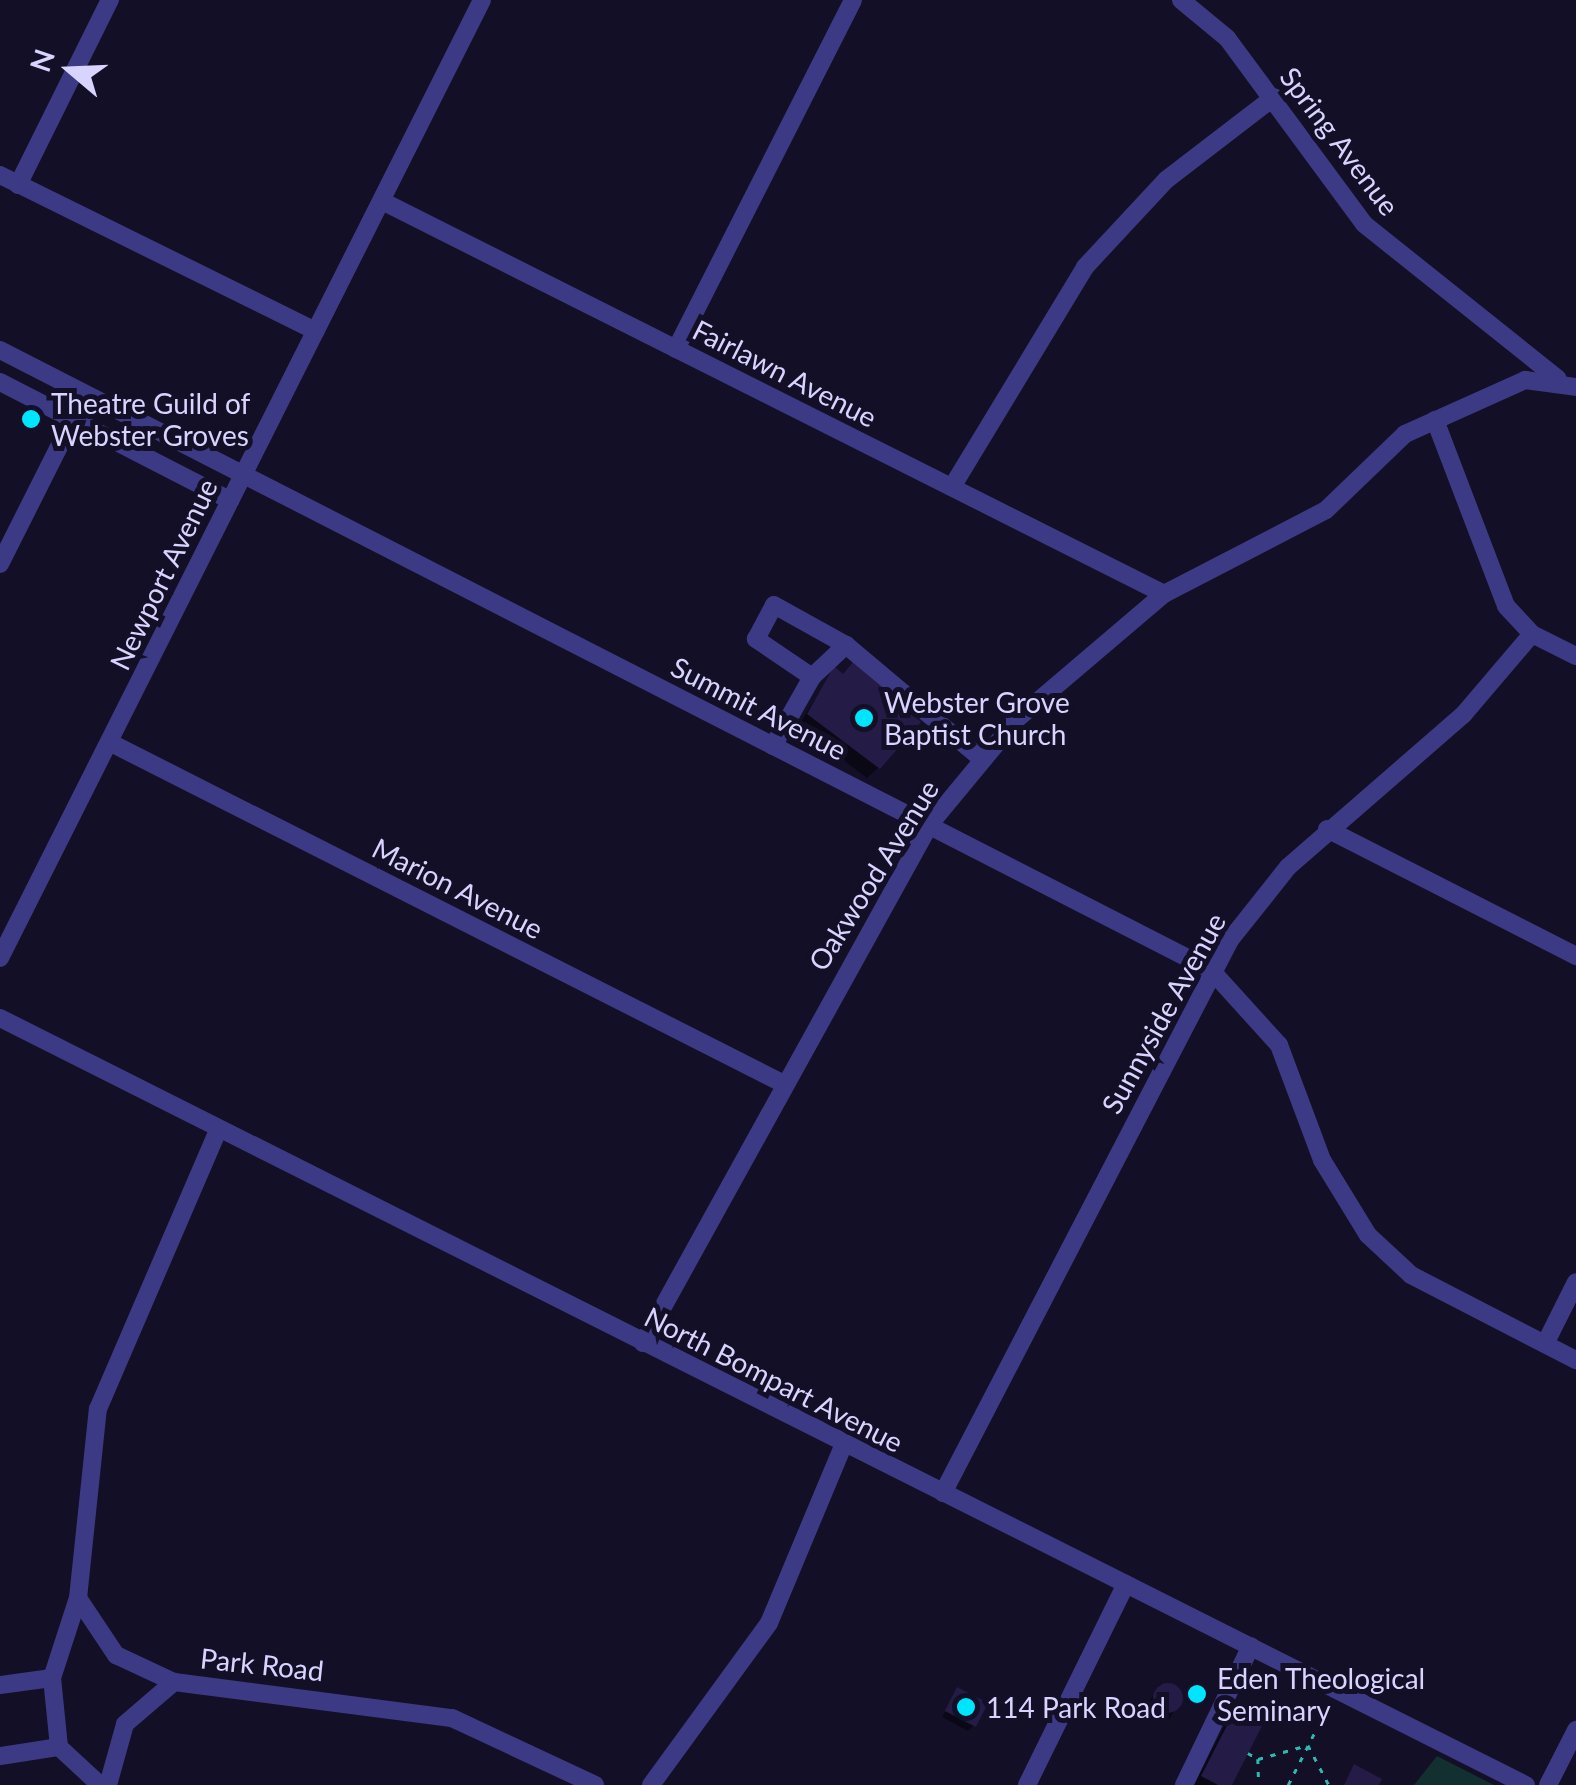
<!DOCTYPE html>
<style>
body{margin:0}
#map{position:relative;width:1576px;height:1785px;overflow:hidden;background:#130f26;font-family:Lato,sans-serif}
div>[style]{position:absolute}
.green>*{inset:0;background:#12302f}
.shadow>*{inset:0;background:#0007;transform-origin:0 0}
.building>*{inset:0;background:#241b47;transform-origin:0 0}
.round{border-radius:50%}
.path>*{height:2.5px;margin-top:-1.25px;transform-origin:0;background:repeating-linear-gradient(90deg,#2fb8b0 0 5px,transparent 0 13px)}
.minor>*{height:18px;margin:-9px;padding:0 9px;transform-origin:9px;border-radius:9px;background:#3d3a85}
.dots>*{width:28px;height:28px;translate:-50% -50%;box-sizing:border-box;border:5px solid #130f26;border-radius:50%}
span{translate:-50% -50%;white-space:nowrap;text-align:center;line-height:1.15;-webkit-text-stroke:10px #130f26;paint-order:stroke}
.street-label{font-size:28px;color:#d9d4ff}
.poi-label{font-size:28px;color:#d9d4ff}
.left{translate:0 -50%;text-align:left}
.north{position:absolute;left:20px;top:20px;width:100px;height:100px;-webkit-text-stroke:8px #130f26;paint-order:stroke;rotate:289deg;font-size:28px;font-weight:700;line-height:40px;text-align:center;color:#d9d4ff}
.north::after{content:'';display:block;margin:auto;width:35px;height:45px;background:#d9d4ff;clip-path:polygon(50% 0,100% 100%,50% 72%,0 100%)}
</style>
<div id="map">
<div class="green">
<div style="clip-path:polygon(1437px 1756px,1494px 1785px,1414px 1785px)"></div>
</div>
<div class="shadow">
<div style="clip-path:polygon(834px 670px,879px 767px,867px 778px,798px 726px)"></div>
<div style="left:1160px;top:1684px;width:26px;height:28px;rotate:31deg"></div>
<div style="clip-path:polygon(958px 1690px,973px 1726px,968px 1731px,942px 1717px)"></div>
<div style="clip-path:polygon(1237px 1709px,1229px 1785px,1194px 1785px,1229px 1717px)"></div>
</div>
<div class="building">
<div style="clip-path:polygon(853px 662px,921px 722px,880px 769px,807px 714px,834px 666px,843px 674px)"></div>
<div class="round" style="left:1153px;top:1683px;width:30px;height:30px"></div>
<div style="left:957px;top:1687px;width:35px;height:27px;rotate:27deg"></div>
<div style="clip-path:polygon(1237px 1706px,1265px 1720px,1232px 1785px,1218px 1785px,1201px 1776px)"></div>
<div style="clip-path:polygon(1354px 1764px,1382px 1779px,1379px 1785px,1344px 1785px)"></div>
</div>
<div class="path">
<div style="left:1248px;top:1753px;width:12px;rotate:31deg"></div>
<div style="left:1258px;top:1759px;width:26px;rotate:88deg"></div>
<div style="left:1258px;top:1759px;width:52px;rotate:-15.6deg"></div>
<div style="left:1308px;top:1745px;width:45px;rotate:62.3deg"></div>
<div style="left:1288px;top:1785px;width:91px;rotate:-63.2deg"></div>
</div>
<div class="minor">
<div style="left:1181px;top:0;width:60px;rotate:39.6deg"></div>
<div style="left:1227px;top:38px;width:231px;rotate:53.6deg"></div>
<div style="left:1364px;top:224px;width:248px;rotate:38.6deg"></div>
<div style="left:0;top:175px;width:352px;rotate:26.3deg"></div>
<div style="left:18px;top:185px;width:207px;rotate:-63.6deg"></div>
<div style="left:382px;top:201px;width:875px;rotate:26.68deg"></div>
<div style="left:676px;top:349px;width:391px;rotate:-63.1deg"></div>
<div style="left:0;top:350px;width:1360px;rotate:27.11deg"></div>
<div style="left:1211px;top:970px;width:101px;rotate:47.8deg"></div>
<div style="left:1279px;top:1045px;width:123px;rotate:69.5deg"></div>
<div style="left:1322px;top:1160px;width:88px;rotate:58.5deg"></div>
<div style="left:1368px;top:1235px;width:59px;rotate:42.9deg"></div>
<div style="left:1411px;top:1275px;width:186px;rotate:27.3deg"></div>
<div style="left:0;top:382px;width:259px;rotate:27.2deg"></div>
<div style="left:1435px;top:420px;width:199px;rotate:69.1deg"></div>
<div style="left:1506px;top:606px;width:38px;rotate:47deg"></div>
<div style="left:1532px;top:634px;width:49px;rotate:26.6deg"></div>
<div style="left:952px;top:487px;width:257px;rotate:-58.8deg"></div>
<div style="left:1085px;top:267px;width:119px;rotate:-47deg"></div>
<div style="left:1166px;top:180px;width:136px;rotate:-37.5deg"></div>
<div style="left:0;top:564px;width:162px;rotate:-63.3deg"></div>
<div style="left:812px;top:677px;width:68px;rotate:-145.8deg"></div>
<div style="left:756px;top:639px;width:38px;rotate:-62deg"></div>
<div style="left:774px;top:605px;width:82px;rotate:29.1deg"></div>
<div style="left:846px;top:645px;width:177px;rotate:40deg"></div>
<div style="left:111px;top:743px;width:750px;rotate:26.87deg"></div>
<div style="left:773px;top:746px;width:79px;rotate:-60.5deg"></div>
<div style="left:812px;top:677px;width:47px;rotate:-43.3deg"></div>
<div style="left:1327px;top:829px;width:280px;rotate:27deg"></div>
<div style="left:0;top:958px;width:1072px;rotate:-63.29deg"></div>
<div style="left:0;top:1018px;width:1708px;rotate:26.69deg"></div>
<div style="left:643px;top:1343px;width:593px;rotate:-61.06deg"></div>
<div style="left:930px;top:824px;width:136px;rotate:-50.4deg"></div>
<div style="left:1017px;top:719px;width:193px;rotate:-40.4deg"></div>
<div style="left:1164px;top:594px;width:182px;rotate:-27.4deg"></div>
<div style="left:1326px;top:510px;width:110px;rotate:-43.9deg"></div>
<div style="left:1405px;top:434px;width:132px;rotate:-24.2deg"></div>
<div style="left:1525px;top:380px;width:51px;rotate:7.8deg"></div>
<div style="left:1545px;top:1344px;width:69px;rotate:-63.4deg"></div>
<div style="left:943px;top:1493px;width:623px;rotate:-62.57deg"></div>
<div style="left:1230px;top:940px;width:93px;rotate:-51.5deg"></div>
<div style="left:1288px;top:867px;width:232px;rotate:-41deg"></div>
<div style="left:1463px;top:715px;width:106px;rotate:-49.6deg"></div>
<div style="left:78px;top:1598px;width:69px;rotate:56.3deg"></div>
<div style="left:116px;top:1655px;width:64px;rotate:25deg"></div>
<div style="left:174px;top:1682px;width:280px;rotate:7.4deg"></div>
<div style="left:452px;top:1718px;width:158px;rotate:25.1deg"></div>
<div style="left:52px;top:1678px;width:69px;rotate:84.2deg"></div>
<div style="left:0;top:1685px;width:52px;rotate:-7.7deg"></div>
<div style="left:52px;top:1678px;width:84px;rotate:-72deg"></div>
<div style="left:78px;top:1598px;width:190px;rotate:-84deg"></div>
<div style="left:98px;top:1409px;width:304px;rotate:-66.7deg"></div>
<div style="left:59px;top:1747px;width:56px;rotate:42.8deg"></div>
<div style="left:0;top:1756px;width:60px;rotate:-8.7deg"></div>
<div style="left:108px;top:1785px;width:63px;rotate:-74.4deg"></div>
<div style="left:125px;top:1724px;width:65px;rotate:-40.6deg"></div>
<div style="left:651px;top:1785px;width:200px;rotate:-53.9deg"></div>
<div style="left:769px;top:1623px;width:192px;rotate:-67.3deg"></div>
<div style="left:1027px;top:1785px;width:224px;rotate:-63.8deg"></div>
<div style="left:1184px;top:1785px;width:154px;rotate:-64.3deg"></div>
<div style="left:1548px;top:1785px;width:62px;rotate:-63deg"></div>
</div>
<div class="dots">
<div style="left:31px;top:419px;background:#00e5ff"></div>
<div style="left:864px;top:718px;background:#00e5ff"></div>
<div style="left:1197px;top:1694px;background:#00e5ff"></div>
<div style="left:966px;top:1707px;background:#00e5ff"></div>
</div>
<div class="street-label">
<span style="left:1340px;top:141px;rotate:53deg">Spring Avenue</span>
<span style="left:785px;top:373px;rotate:27deg">Fairlawn Avenue</span>
<span style="left:163px;top:574px;rotate:-64deg">Newport Avenue</span>
<span style="left:759px;top:708px;rotate:27deg">Summit Avenue</span>
<span style="left:873px;top:875px;rotate:-58deg">Oakwood Avenue</span>
<span style="left:458px;top:888px;rotate:27deg">Marion Avenue</span>
<span style="left:1163px;top:1013px;rotate:-61deg">Sunnyside Avenue</span>
<span style="left:774px;top:1379px;rotate:27deg">North Bompart Avenue</span>
<span style="left:262px;top:1664px;rotate:6deg">Park Road</span>
</div>
<div class="poi-label">
<span class="left" style="left:51px;top:419px">Theatre Guild of<br>Webster Groves</span>
<span class="left" style="left:884px;top:718px">Webster Grove<br>Baptist Church</span>
<span class="left" style="left:1217px;top:1694px">Eden Theological<br>Seminary</span>
<span class="left" style="left:986px;top:1707px">114 Park Road</span>
</div>
<div class="north">N</div>
</div>
